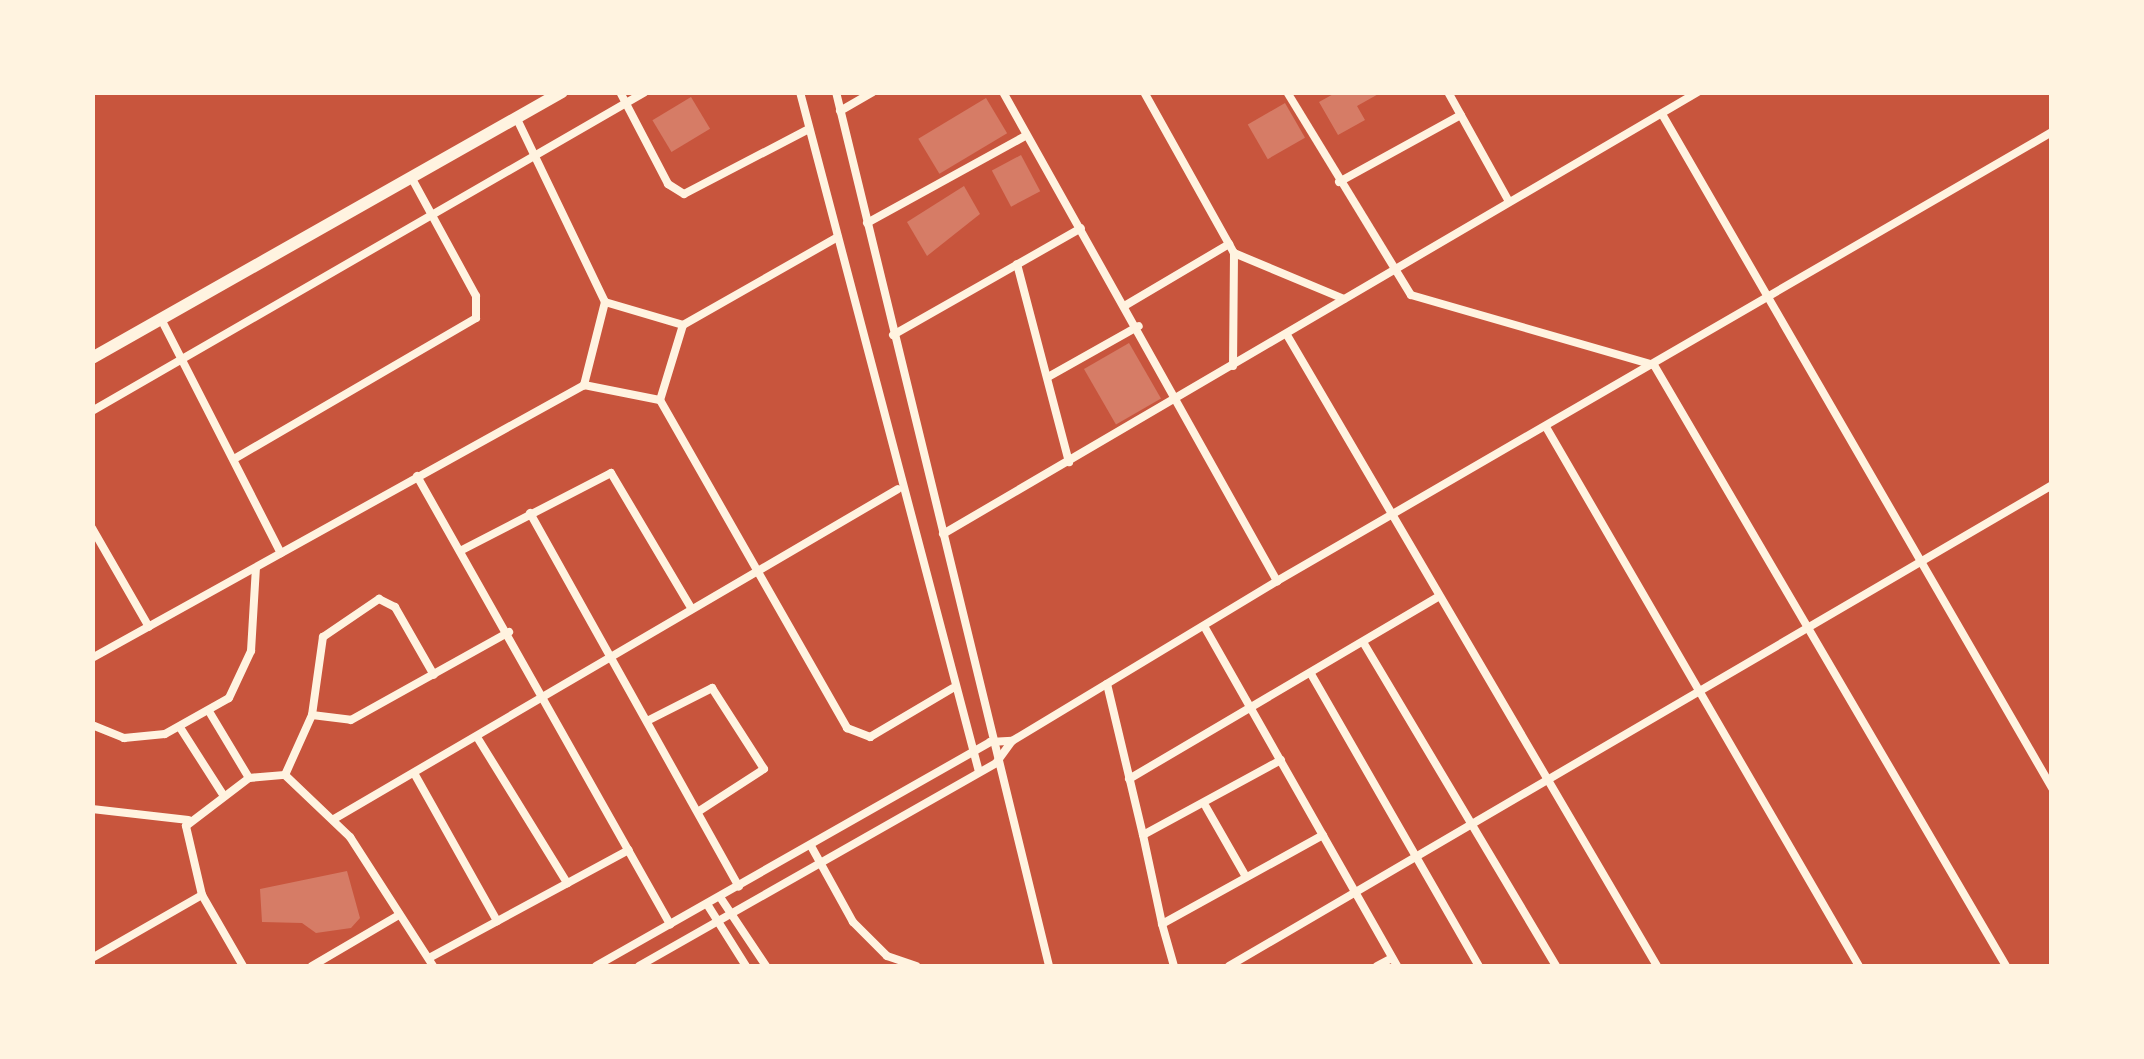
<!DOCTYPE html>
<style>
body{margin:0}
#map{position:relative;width:2144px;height:1059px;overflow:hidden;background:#c8553d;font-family:"Work Sans",sans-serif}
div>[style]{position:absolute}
.building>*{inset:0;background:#d67c66;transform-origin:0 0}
.minor>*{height:8px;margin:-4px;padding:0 4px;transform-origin:4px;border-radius:4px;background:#fff3e0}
.primary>*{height:12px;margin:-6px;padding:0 6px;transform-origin:6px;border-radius:6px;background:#fff3e0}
span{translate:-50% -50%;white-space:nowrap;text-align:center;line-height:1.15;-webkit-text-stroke:9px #fff3e0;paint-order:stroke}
.frame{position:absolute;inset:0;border:95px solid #fff3e0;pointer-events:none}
</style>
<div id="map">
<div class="building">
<div style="clip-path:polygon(1337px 92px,1382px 92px,1357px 106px,1365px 120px,1338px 135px,1319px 102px)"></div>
<div style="left:691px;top:97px;width:37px;height:45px;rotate:59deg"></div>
<div style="left:986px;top:98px;width:41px;height:79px;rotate:59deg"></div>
<div style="left:1285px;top:103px;width:40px;height:43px;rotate:60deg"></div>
<div style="left:1021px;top:155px;width:41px;height:33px;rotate:62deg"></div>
<div style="clip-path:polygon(964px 186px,980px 214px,927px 256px,907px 222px)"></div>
<div style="left:1129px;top:343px;width:64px;height:52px;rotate:60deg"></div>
<div style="clip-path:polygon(347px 871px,360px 918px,351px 928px,316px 933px,302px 923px,262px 922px,260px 889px)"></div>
</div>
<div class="minor">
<div style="left:620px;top:92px;width:104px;rotate:62.4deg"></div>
<div style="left:668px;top:184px;width:19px;rotate:32deg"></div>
<div style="left:684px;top:194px;width:141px;rotate:-27.5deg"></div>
<div style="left:800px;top:92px;width:703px;rotate:75.25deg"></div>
<div style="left:836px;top:92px;width:900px;rotate:76.3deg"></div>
<div style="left:1003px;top:92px;width:561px;rotate:60.74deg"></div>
<div style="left:1144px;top:92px;width:184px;rotate:60.8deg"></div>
<div style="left:1234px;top:253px;width:113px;rotate:90.5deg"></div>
<div style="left:1287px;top:92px;width:238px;rotate:58.6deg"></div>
<div style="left:1411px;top:295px;width:253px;rotate:16.1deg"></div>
<div style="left:1654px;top:365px;width:696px;rotate:59.64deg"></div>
<div style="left:1448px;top:92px;width:124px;rotate:60.9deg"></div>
<div style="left:840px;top:111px;width:38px;rotate:-30deg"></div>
<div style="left:1662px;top:114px;width:779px;rotate:59.94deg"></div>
<div style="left:516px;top:117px;width:205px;rotate:64.3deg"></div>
<div style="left:605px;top:302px;width:86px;rotate:104.2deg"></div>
<div style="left:584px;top:385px;width:77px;rotate:11.2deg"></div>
<div style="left:1339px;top:182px;width:139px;rotate:-28.8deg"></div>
<div style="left:867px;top:223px;width:180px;rotate:-28.8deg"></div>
<div style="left:1234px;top:253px;width:119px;rotate:22.7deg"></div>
<div style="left:1017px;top:264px;width:205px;rotate:75.3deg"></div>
<div style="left:605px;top:302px;width:81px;rotate:16.4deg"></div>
<div style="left:683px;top:325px;width:78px;rotate:107deg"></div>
<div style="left:660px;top:400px;width:378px;rotate:60.3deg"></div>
<div style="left:847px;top:728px;width:25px;rotate:21deg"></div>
<div style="left:870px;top:737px;width:96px;rotate:-30.6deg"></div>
<div style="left:1126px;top:305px;width:120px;rotate:-30.6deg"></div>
<div style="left:161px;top:319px;width:263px;rotate:62.9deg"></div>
<div style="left:683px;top:325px;width:178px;rotate:-29.6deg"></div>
<div style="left:893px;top:335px;width:216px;rotate:-29.6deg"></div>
<div style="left:1287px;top:335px;width:731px;rotate:59.61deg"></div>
<div style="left:1048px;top:377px;width:104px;rotate:-29.3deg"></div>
<div style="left:92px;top:411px;width:638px;rotate:-29.98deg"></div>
<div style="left:1546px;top:427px;width:623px;rotate:59.86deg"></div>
<div style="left:234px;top:459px;width:280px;rotate:-30.2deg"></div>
<div style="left:476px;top:318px;width:22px;rotate:-90deg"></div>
<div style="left:476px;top:296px;width:136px;rotate:-118.6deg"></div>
<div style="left:417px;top:476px;width:515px;rotate:60.55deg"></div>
<div style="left:530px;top:513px;width:428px;rotate:60.8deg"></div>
<div style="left:92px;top:528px;width:114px;rotate:60.1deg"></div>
<div style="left:943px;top:534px;width:875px;rotate:-30.35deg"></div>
<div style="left:460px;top:551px;width:170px;rotate:-27.3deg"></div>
<div style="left:611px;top:473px;width:157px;rotate:59.3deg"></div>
<div style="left:1204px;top:626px;width:391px;rotate:60.4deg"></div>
<div style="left:1363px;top:642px;width:377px;rotate:59.2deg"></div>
<div style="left:92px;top:658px;width:563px;rotate:-29.02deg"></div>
<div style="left:1311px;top:674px;width:337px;rotate:60.1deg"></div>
<div style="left:1107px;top:684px;width:155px;rotate:76.6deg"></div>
<div style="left:210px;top:713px;width:76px;rotate:59deg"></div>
<div style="left:312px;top:715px;width:79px;rotate:-82deg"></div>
<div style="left:323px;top:637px;width:68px;rotate:-34.2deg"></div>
<div style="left:379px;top:599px;width:18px;rotate:27deg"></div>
<div style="left:395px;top:607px;width:78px;rotate:60.2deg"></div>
<div style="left:649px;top:720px;width:71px;rotate:-26.9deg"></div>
<div style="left:712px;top:688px;width:96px;rotate:57.3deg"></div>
<div style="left:764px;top:769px;width:77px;rotate:147.1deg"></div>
<div style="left:92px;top:725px;width:35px;rotate:22deg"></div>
<div style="left:124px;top:738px;width:41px;rotate:-5.6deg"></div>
<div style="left:165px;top:734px;width:73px;rotate:-29.4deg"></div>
<div style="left:229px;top:698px;width:52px;rotate:-64.9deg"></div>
<div style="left:251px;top:651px;width:83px;rotate:-86.6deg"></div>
<div style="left:181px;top:729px;width:76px;rotate:57.4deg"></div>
<div style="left:477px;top:737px;width:172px;rotate:58.3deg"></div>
<div style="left:1281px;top:760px;width:157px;rotate:151.5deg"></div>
<div style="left:1143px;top:835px;width:91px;rotate:77.9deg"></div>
<div style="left:1162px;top:924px;width:184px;rotate:-28.9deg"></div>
<div style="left:414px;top:773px;width:170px;rotate:60.7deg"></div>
<div style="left:285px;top:775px;width:66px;rotate:-65.8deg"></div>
<div style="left:312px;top:715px;width:39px;rotate:7deg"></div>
<div style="left:351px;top:720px;width:181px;rotate:-29.1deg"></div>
<div style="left:1129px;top:779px;width:359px;rotate:-30.5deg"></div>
<div style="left:1206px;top:807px;width:78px;rotate:60.2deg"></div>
<div style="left:92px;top:809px;width:97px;rotate:6.5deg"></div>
<div style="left:334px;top:819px;width:653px;rotate:-30.33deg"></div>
<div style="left:811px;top:846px;width:87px;rotate:61.1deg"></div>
<div style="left:853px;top:922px;width:48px;rotate:45deg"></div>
<div style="left:887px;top:956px;width:31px;rotate:19deg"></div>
<div style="left:720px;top:897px;width:83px;rotate:56.3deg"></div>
<div style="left:707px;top:904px;width:73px;rotate:57.8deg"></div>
<div style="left:1162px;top:924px;width:44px;rotate:74.1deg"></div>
<div style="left:92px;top:958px;width:127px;rotate:-29.8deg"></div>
<div style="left:429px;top:958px;width:227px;rotate:-28.4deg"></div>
<div style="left:243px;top:966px;width:82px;rotate:-120deg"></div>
<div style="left:202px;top:895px;width:71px;rotate:-103.1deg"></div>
<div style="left:186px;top:826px;width:79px;rotate:-37.3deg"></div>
<div style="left:249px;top:778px;width:36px;rotate:-5deg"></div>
<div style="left:285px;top:775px;width:90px;rotate:43.6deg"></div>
<div style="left:350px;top:837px;width:153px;rotate:57.2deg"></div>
<div style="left:312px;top:966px;width:101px;rotate:-30.4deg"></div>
<div style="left:596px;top:966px;width:453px;rotate:-29.6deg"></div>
<div style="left:990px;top:742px;width:22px;rotate:-3deg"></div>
<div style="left:639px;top:966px;width:411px;rotate:-29.6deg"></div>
<div style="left:996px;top:763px;width:27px;rotate:-54deg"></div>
<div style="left:1012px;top:741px;width:310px;rotate:-31.1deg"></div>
<div style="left:1277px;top:581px;width:896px;rotate:-30.09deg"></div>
<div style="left:1229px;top:966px;width:953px;rotate:-30.3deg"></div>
<div style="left:1377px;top:966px;width:17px;rotate:-28deg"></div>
</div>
<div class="primary">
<div style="left:92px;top:358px;width:540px;rotate:-29.51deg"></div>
</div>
<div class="frame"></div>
</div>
